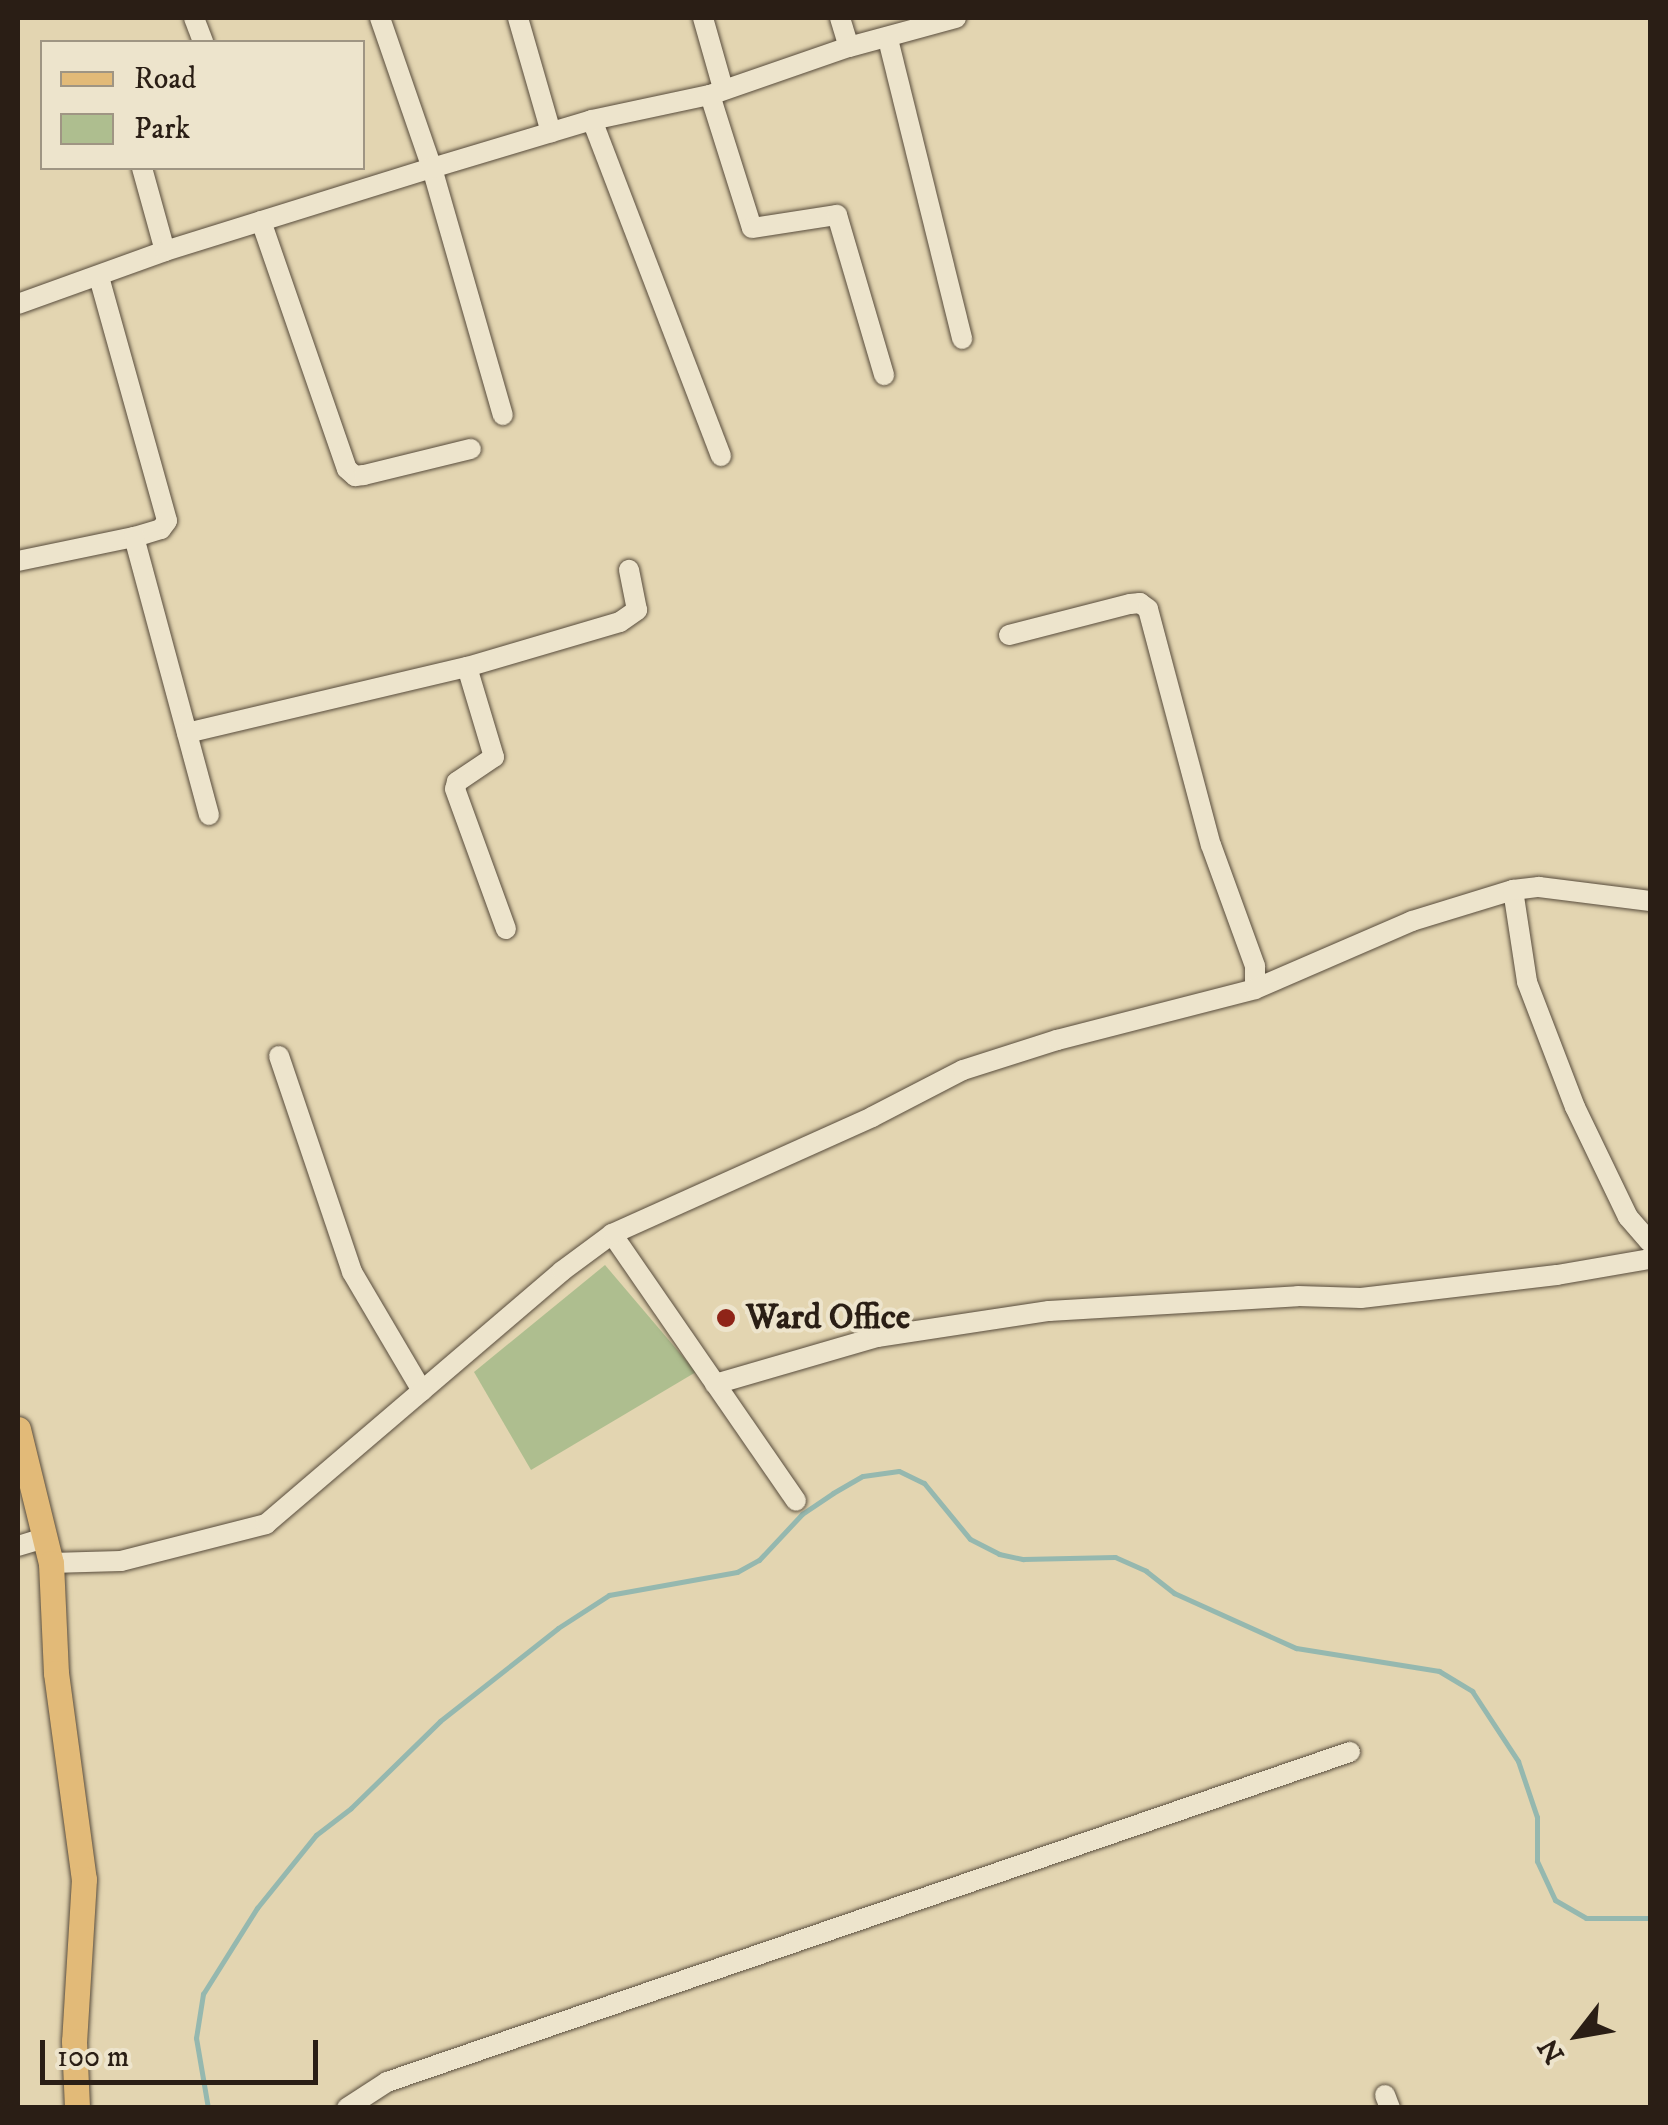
<!DOCTYPE html>
<style>
body{margin:0}
#map{position:relative;width:1668px;height:2125px;overflow:hidden;background:#e3d5b1;font-family:"IM FELL DW Pica",serif}
div>[style]{position:absolute}
.green>*{inset:0;background:#aebe8f}
.stream>*{height:5px;margin:-2.5px;padding:0 2.5px;transform-origin:2.5px;border-radius:2.5px;background:#95b8af}
.roads{filter:drop-shadow(0 0 2px #584c3c) drop-shadow(0 0 2px #584c3c)}
.minor>*{height:20px;margin:-10px;padding:0 10px;transform-origin:10px;border-radius:10px;background:#ede4cc}
.major>*{height:25px;margin:-12.5px;padding:0 12.5px;transform-origin:12.5px;border-radius:12.5px;background:#e2ba78}
.dots>*{width:28px;height:28px;translate:-50% -50%;box-sizing:border-box;border:5px solid #ede4cc;border-radius:50%}
span{translate:-50% -50%;white-space:nowrap;text-align:center;line-height:1.15;-webkit-text-stroke:8px #ede4cc;paint-order:stroke}
.poi-label{font-size:35px;color:#2a1e15;font-weight:700}
.left{translate:0 -50%;text-align:left}
.frame{position:absolute;inset:0;border:20px solid #2a1e15;pointer-events:none}
.legend{position:absolute;left:40px;top:40px;width:325px;height:130px;box-sizing:border-box;background:#ede4cc;border:2px solid #9f9583;margin:0;padding:12px 18px;list-style:none;font-size:30px;color:#2a1e15}
.legend li{display:flex;align-items:center;gap:20px;height:50px}
.legend b{width:50px;border:2px solid #9f9583}
.north{position:absolute;left:1528px;top:1985px;width:100px;height:100px;-webkit-text-stroke:8px #ede4cc;paint-order:stroke;rotate:239deg;font-size:28px;font-weight:700;line-height:40px;text-align:center;color:#2a1e15}
.north::after{content:'';display:block;margin:auto;width:35px;height:45px;background:#2a1e15;clip-path:polygon(50% 0,100% 100%,50% 72%,0 100%)}
.scale{position:absolute;left:40px;top:2040px;width:278px;height:45px;box-sizing:border-box;border:5px solid #2a1e15;border-top:0;padding-left:12px;font-size:30px;line-height:35px;white-space:nowrap;color:#2a1e15;-webkit-text-stroke:8px #ede4cc;paint-order:stroke}
</style>
<div id="map">
<div class="green">
<div style="clip-path:polygon(605px 1265px,696px 1372px,531px 1470px,474px 1372px)"></div>
</div>
<div class="stream">
<div style="left:208px;top:2108px;width:71px;rotate:-99.7deg"></div>
<div style="left:196px;top:2038px;width:45px;rotate:-81deg"></div>
<div style="left:203px;top:1994px;width:102px;rotate:-57.9deg"></div>
<div style="left:257px;top:1908px;width:94px;rotate:-51.1deg"></div>
<div style="left:316px;top:1835px;width:44px;rotate:-37.6deg"></div>
<div style="left:351px;top:1808px;width:124px;rotate:-44.3deg"></div>
<div style="left:440px;top:1721px;width:150px;rotate:-38.2deg"></div>
<div style="left:558px;top:1628px;width:61px;rotate:-32.9deg"></div>
<div style="left:609px;top:1595px;width:130px;rotate:-10.2deg"></div>
<div style="left:737px;top:1572px;width:25px;rotate:-29deg"></div>
<div style="left:759px;top:1560px;width:63px;rotate:-46.9deg"></div>
<div style="left:802px;top:1514px;width:37px;rotate:-34deg"></div>
<div style="left:833px;top:1493px;width:34px;rotate:-30deg"></div>
<div style="left:863px;top:1476px;width:36px;rotate:-8deg"></div>
<div style="left:899px;top:1471px;width:28px;rotate:26deg"></div>
<div style="left:924px;top:1483px;width:72px;rotate:50.6deg"></div>
<div style="left:970px;top:1539px;width:33px;rotate:27deg"></div>
<div style="left:999px;top:1554px;width:25px;rotate:12deg"></div>
<div style="left:1023px;top:1559px;width:92px;rotate:-1.2deg"></div>
<div style="left:1115px;top:1557px;width:34px;rotate:24deg"></div>
<div style="left:1146px;top:1571px;width:36px;rotate:38deg"></div>
<div style="left:1174px;top:1593px;width:134px;rotate:24.3deg"></div>
<div style="left:1296px;top:1648px;width:145px;rotate:9.1deg"></div>
<div style="left:1439px;top:1671px;width:39px;rotate:31deg"></div>
<div style="left:1472px;top:1691px;width:84px;rotate:56.7deg"></div>
<div style="left:1518px;top:1761px;width:59px;rotate:71.3deg"></div>
<div style="left:1537px;top:1817px;width:44px;rotate:90deg"></div>
<div style="left:1537px;top:1861px;width:43px;rotate:65.2deg"></div>
<div style="left:1555px;top:1900px;width:36px;rotate:30deg"></div>
<div style="left:1586px;top:1918px;width:64px"></div>
</div>
<div class="roads">
<div class="minor">
<div style="left:194px;top:18px;width:26px;rotate:69deg"></div>
<div style="left:380px;top:18px;width:159px;rotate:70.9deg"></div>
<div style="left:432px;top:168px;width:257px;rotate:74deg"></div>
<div style="left:518px;top:18px;width:119px;rotate:73.9deg"></div>
<div style="left:703px;top:18px;width:73px;rotate:74.1deg"></div>
<div style="left:840px;top:18px;width:30px;rotate:73deg"></div>
<div style="left:888px;top:39px;width:309px;rotate:76.1deg"></div>
<div style="left:710px;top:95px;width:139px;rotate:72.5deg"></div>
<div style="left:752px;top:228px;width:86px;rotate:-8.7deg"></div>
<div style="left:837px;top:215px;width:167px;rotate:73.6deg"></div>
<div style="left:592px;top:120px;width:360px;rotate:69deg"></div>
<div style="left:142px;top:168px;width:86px;rotate:74.5deg"></div>
<div style="left:261px;top:221px;width:262px;rotate:70.9deg"></div>
<div style="left:347px;top:469px;width:11px;rotate:41deg"></div>
<div style="left:355px;top:476px;width:9px;rotate:-6deg"></div>
<div style="left:364px;top:475px;width:110px;rotate:-13.7deg"></div>
<div style="left:99px;top:277px;width:253px;rotate:74.4deg"></div>
<div style="left:167px;top:521px;width:10px;rotate:127deg"></div>
<div style="left:161px;top:529px;width:28px;rotate:163deg"></div>
<div style="left:18px;top:304px;width:156px;rotate:-19.8deg"></div>
<div style="left:165px;top:251px;width:280px;rotate:-17.3deg"></div>
<div style="left:432px;top:168px;width:167px;rotate:-16.7deg"></div>
<div style="left:592px;top:120px;width:121px;rotate:-12deg"></div>
<div style="left:710px;top:95px;width:147px;rotate:-19.1deg"></div>
<div style="left:849px;top:47px;width:111px;rotate:-15.2deg"></div>
<div style="left:18px;top:561px;width:118px;rotate:-11.7deg"></div>
<div style="left:134px;top:537px;width:288px;rotate:74.9deg"></div>
<div style="left:1009px;top:635px;width:125px;rotate:-14.4deg"></div>
<div style="left:1130px;top:604px;width:10px;rotate:-6deg"></div>
<div style="left:1140px;top:603px;width:10px;rotate:37deg"></div>
<div style="left:1148px;top:609px;width:244px;rotate:75.1deg"></div>
<div style="left:1211px;top:845px;width:129px;rotate:70deg"></div>
<div style="left:1255px;top:966px;width:23px;rotate:90deg"></div>
<div style="left:467px;top:667px;width:94px;rotate:73.3deg"></div>
<div style="left:494px;top:757px;width:45px;rotate:146deg"></div>
<div style="left:457px;top:782px;width:7px;rotate:106deg"></div>
<div style="left:455px;top:789px;width:149px;rotate:70deg"></div>
<div style="left:187px;top:733px;width:288px;rotate:-13.3deg"></div>
<div style="left:467px;top:667px;width:159px;rotate:-16.4deg"></div>
<div style="left:620px;top:622px;width:21px;rotate:-35deg"></div>
<div style="left:637px;top:610px;width:41px;rotate:-101.3deg"></div>
<div style="left:1513px;top:890px;width:93px;rotate:81.3deg"></div>
<div style="left:1527px;top:982px;width:134px;rotate:69deg"></div>
<div style="left:1575px;top:1107px;width:122px;rotate:64.3deg"></div>
<div style="left:1628px;top:1217px;width:33px;rotate:49deg"></div>
<div style="left:279px;top:1056px;width:228px;rotate:71.3deg"></div>
<div style="left:352px;top:1272px;width:138px;rotate:59.5deg"></div>
<div style="left:612px;top:1234px;width:324px;rotate:55.4deg"></div>
<div style="left:715px;top:1384px;width:169px;rotate:-16.2deg"></div>
<div style="left:877px;top:1337px;width:174px;rotate:-8.6deg"></div>
<div style="left:1049px;top:1311px;width:249px;rotate:-3.4deg"></div>
<div style="left:1298px;top:1296px;width:63px;rotate:1.8deg"></div>
<div style="left:1361px;top:1298px;width:197px;rotate:-6.7deg"></div>
<div style="left:1557px;top:1275px;width:94px;rotate:-9.8deg"></div>
<div style="left:18px;top:1546px;width:28px;rotate:-17deg"></div>
<div style="left:51px;top:1563px;width:70px;rotate:-1.6deg"></div>
<div style="left:121px;top:1561px;width:150px;rotate:-14.3deg"></div>
<div style="left:266px;top:1524px;width:389px;rotate:-40.5deg"></div>
<div style="left:562px;top:1271px;width:62px;rotate:-36.5deg"></div>
<div style="left:612px;top:1234px;width:285px;rotate:-24.2deg"></div>
<div style="left:872px;top:1117px;width:102px;rotate:-27.3deg"></div>
<div style="left:963px;top:1070px;width:99px;rotate:-17.7deg"></div>
<div style="left:1057px;top:1040px;width:204px;rotate:-14.4deg"></div>
<div style="left:1255px;top:989px;width:171px;rotate:-23.4deg"></div>
<div style="left:1412px;top:921px;width:106px;rotate:-17.1deg"></div>
<div style="left:1513px;top:890px;width:26px;rotate:-7deg"></div>
<div style="left:1539px;top:887px;width:112px;rotate:7.2deg"></div>
<div style="left:1385px;top:2095px;width:14px;rotate:69deg"></div>
<div style="left:347px;top:2108px;width:48px;rotate:-33deg"></div>
<div style="left:387px;top:2082px;width:1018px;rotate:-18.92deg"></div>
</div>
<div class="major">
<div style="left:18px;top:1429px;width:138px;rotate:76.2deg"></div>
<div style="left:51px;top:1563px;width:110px;rotate:87.4deg"></div>
<div style="left:56px;top:1673px;width:208px;rotate:82.3deg"></div>
<div style="left:84px;top:1879px;width:162px;rotate:93.5deg"></div>
<div style="left:74px;top:2041px;width:67px;rotate:87.4deg"></div>
</div>
</div>
<div class="dots">
<div style="left:726px;top:1318px;background:#8f2418"></div>
</div>
<div class="poi-label">
<span class="left" style="left:746px;top:1318px">Ward Office</span>
</div>
<div class="frame"></div>
<ul class="legend">
<li><b style="height:12px;background:#e2ba78"></b>Road</li>
<li><b style="height:28px;background:#aebe8f"></b>Park</li>
</ul>
<div class="north">N</div>
<div class="scale">100 m</div>
</div>
